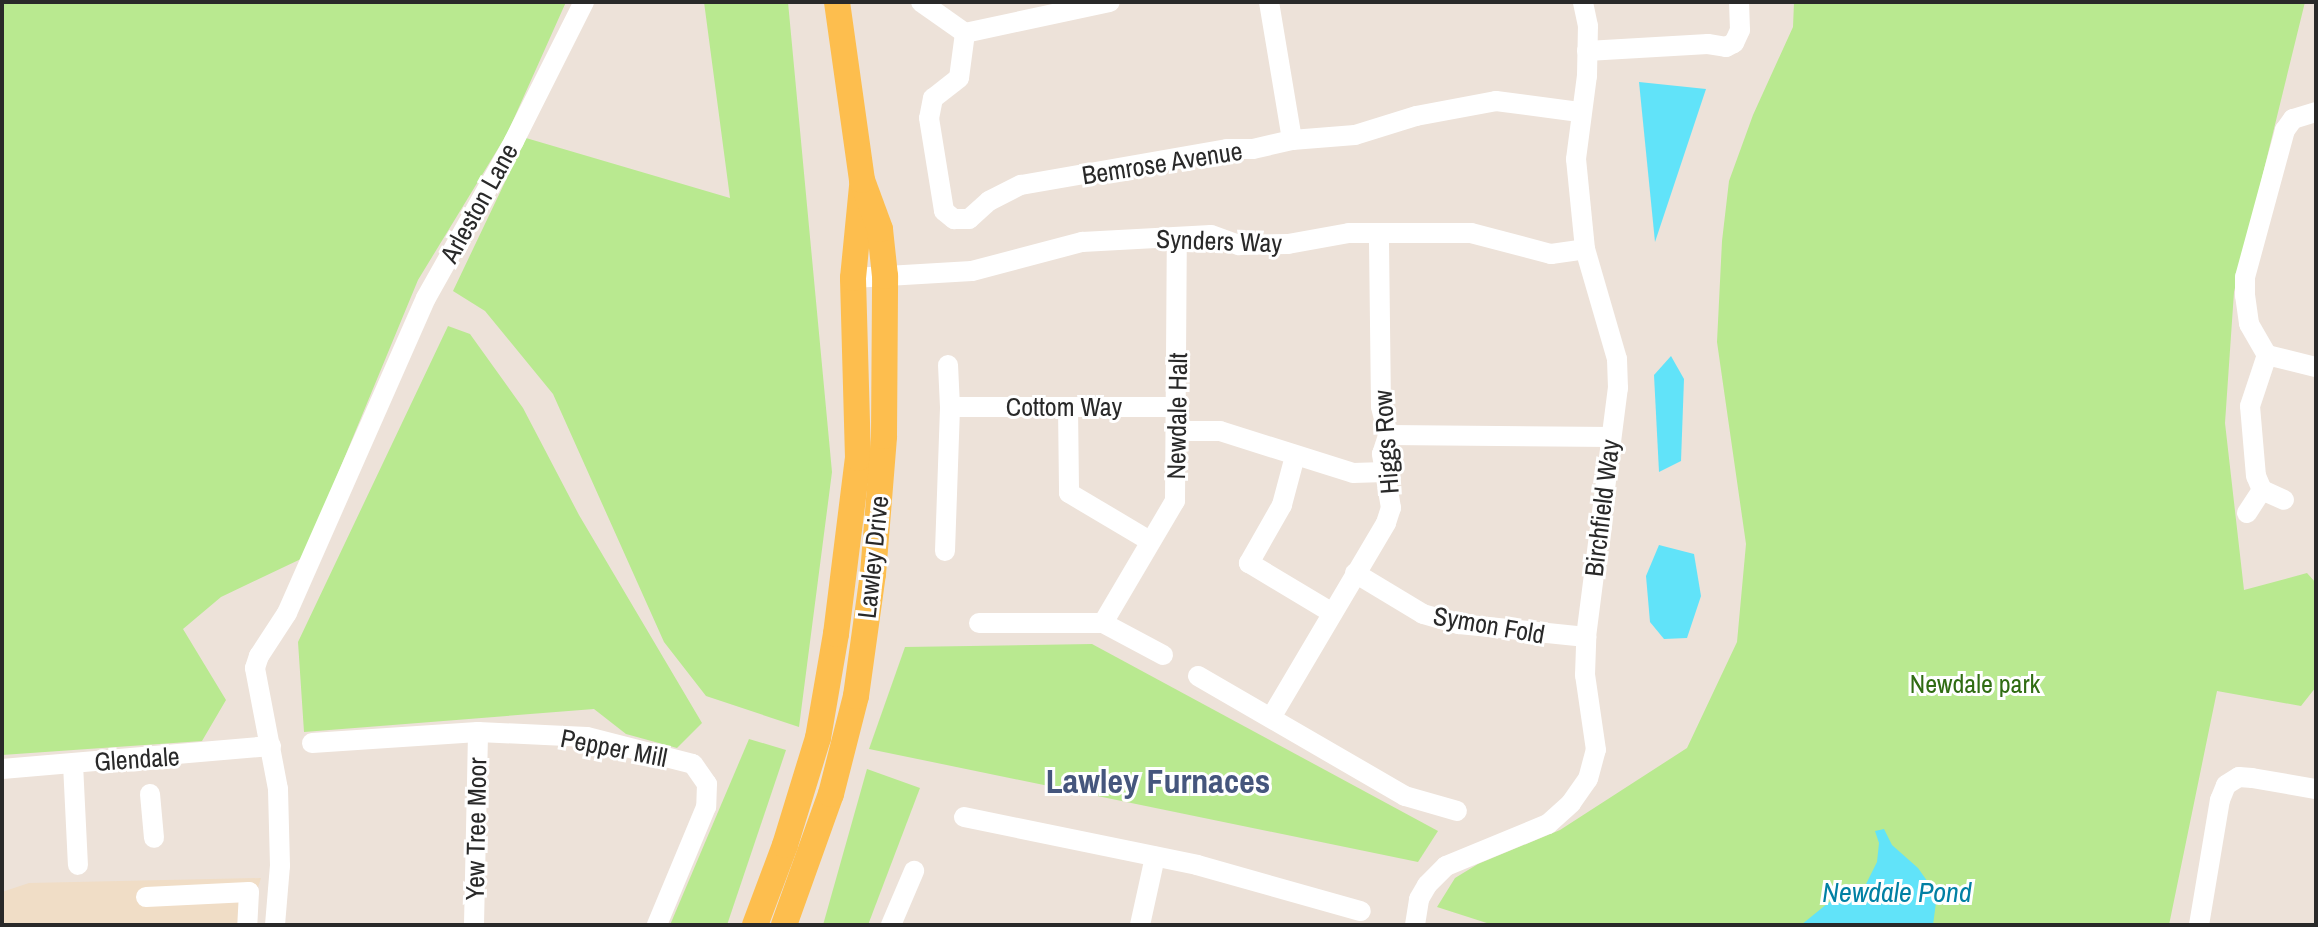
<!DOCTYPE html>
<style>
body{margin:0}
#map{position:relative;width:2318px;height:927px;overflow:hidden;background:#ede2d9;font-family:"Archivo Narrow",sans-serif}
div>[style]{position:absolute}
.education>*{inset:0;background:#f0ddc6}
.green>*{inset:0;background:#b9e990}
.water>*{inset:0;background:#61e3f9}
.minor>*{height:20px;margin:-10px;padding:0 10px;transform-origin:10px;border-radius:10px;background:#fff}
.major>*{height:26px;margin:-13px;padding:0 13px;transform-origin:13px;border-radius:13px;background:#fdbe4e}
span{translate:-50% -50%;white-space:nowrap;text-align:center;line-height:1.15;-webkit-text-stroke:6px #fff;paint-order:stroke}
.street-label{font-size:26px;color:#292929}
.park-label{font-size:26px;color:#306c13}
.water-label{font-size:28px;color:#0180a4;font-style:italic}
.district-label{font-size:34px;color:#45567d;font-weight:700}
.frame{position:absolute;inset:0;border:4px solid #292929;pointer-events:none}
</style>
<div id="map">
<div class="education">
<div style="clip-path:polygon(261px 878px,246px 925px,2px 925px,2px 892px,29px 883px)"></div>
</div>
<div class="green">
<div style="clip-path:polygon(2px 2px,566px 2px,507px 134px,418px 280px,303px 558px,221px 597px,183px 629px,226px 700px,202px 741px,2px 755px)"></div>
<div style="clip-path:polygon(704px 2px,788px 2px,832px 472px,799px 727px,706px 696px,664px 642px,553px 394px,485px 311px,453px 291px,526px 138px,730px 198px)"></div>
<div style="clip-path:polygon(1794px 2px,2305px 2px,2234px 292px,2225px 423px,2244px 590px,2307px 573px,2316px 583px,2316px 687px,2301px 706px,2217px 691px,2169px 925px,1493px 925px,1437px 907px,1455px 878px,1478px 864px,1560px 830px,1687px 748px,1737px 642px,1746px 544px,1717px 342px,1722px 241px,1729px 181px,1753px 115px,1793px 27px)"></div>
<div style="clip-path:polygon(448px 326px,470px 334px,523px 408px,579px 515px,702px 723px,677px 748px,626px 734px,594px 709px,304px 732px,298px 642px)"></div>
<div style="clip-path:polygon(1092px 644px,1438px 831px,1418px 862px,869px 749px,905px 647px)"></div>
<div style="clip-path:polygon(749px 739px,786px 750px,727px 925px,670px 925px)"></div>
<div style="clip-path:polygon(867px 769px,920px 788px,868px 925px,823px 925px)"></div>
</div>
<div class="water">
<div style="clip-path:polygon(1639px 82px,1706px 89px,1655px 242px)"></div>
<div style="clip-path:polygon(1671px 356px,1684px 379px,1681px 461px,1659px 472px,1654px 375px)"></div>
<div style="clip-path:polygon(1659px 545px,1694px 554px,1701px 596px,1687px 638px,1664px 639px,1650px 622px,1646px 576px)"></div>
<div style="clip-path:polygon(1884px 829px,1892px 845px,1918px 868px,1937px 895px,1933px 925px,1801px 925px,1833px 899px,1862px 892px,1877px 862px,1879px 843px,1875px 831px)"></div>
</div>
<div class="minor">
<div style="left:921px;top:2px;width:54px;rotate:35.2deg"></div>
<div style="left:1269px;top:2px;width:140px;rotate:80.5deg"></div>
<div style="left:965px;top:33px;width:45px;rotate:97.6deg"></div>
<div style="left:959px;top:78px;width:33px;rotate:142deg"></div>
<div style="left:933px;top:98px;width:20px;rotate:101deg"></div>
<div style="left:929px;top:118px;width:94px;rotate:80.8deg"></div>
<div style="left:944px;top:211px;width:13px;rotate:39deg"></div>
<div style="left:954px;top:219px;width:15px"></div>
<div style="left:969px;top:219px;width:27px;rotate:-42deg"></div>
<div style="left:989px;top:201px;width:36px;rotate:-27deg"></div>
<div style="left:1021px;top:185px;width:209px;rotate:-9.9deg"></div>
<div style="left:1227px;top:149px;width:26px"></div>
<div style="left:1253px;top:149px;width:40px;rotate:-13deg"></div>
<div style="left:1292px;top:140px;width:63px;rotate:-4.5deg"></div>
<div style="left:1355px;top:135px;width:64px;rotate:-17.3deg"></div>
<div style="left:1416px;top:116px;width:81px;rotate:-10.6deg"></div>
<div style="left:1496px;top:101px;width:84px;rotate:7.5deg"></div>
<div style="left:965px;top:33px;width:148px;rotate:-12.1deg"></div>
<div style="left:1587px;top:51px;width:121px;rotate:-3.3deg"></div>
<div style="left:1708px;top:44px;width:18px;rotate:9deg"></div>
<div style="left:1726px;top:47px;width:9px;rotate:-27deg"></div>
<div style="left:1734px;top:43px;width:14px;rotate:-65deg"></div>
<div style="left:1740px;top:30px;width:28px;rotate:-92deg"></div>
<div style="left:2316px;top:112px;width:24px;rotate:163deg"></div>
<div style="left:2293px;top:119px;width:14px;rotate:126deg"></div>
<div style="left:2285px;top:130px;width:152px;rotate:105.2deg"></div>
<div style="left:2245px;top:277px;width:18px;rotate:90deg"></div>
<div style="left:2245px;top:295px;width:29px;rotate:82deg"></div>
<div style="left:2249px;top:324px;width:36px;rotate:60deg"></div>
<div style="left:2267px;top:355px;width:50px;rotate:13.8deg"></div>
<div style="left:853px;top:278px;width:119px;rotate:-3.4deg"></div>
<div style="left:972px;top:271px;width:114px;rotate:-14.8deg"></div>
<div style="left:1082px;top:242px;width:129px;rotate:-3.1deg"></div>
<div style="left:1211px;top:235px;width:30px;rotate:20deg"></div>
<div style="left:1239px;top:245px;width:49px;rotate:-1.2deg"></div>
<div style="left:1288px;top:244px;width:62px;rotate:-10.2deg"></div>
<div style="left:1349px;top:233px;width:122px"></div>
<div style="left:1471px;top:233px;width:83px;rotate:14.7deg"></div>
<div style="left:1551px;top:254px;width:34px;rotate:-8deg"></div>
<div style="left:950px;top:407px;width:228px"></div>
<div style="left:1068px;top:407px;width:86px;rotate:89.3deg"></div>
<div style="left:1069px;top:493px;width:94px;rotate:30.7deg"></div>
<div style="left:1178px;top:431px;width:42px"></div>
<div style="left:1220px;top:431px;width:139px;rotate:17.5deg"></div>
<div style="left:1353px;top:473px;width:32px;rotate:-2deg"></div>
<div style="left:1388px;top:435px;width:223px;rotate:0.5deg"></div>
<div style="left:1295px;top:456px;width:51px;rotate:104.9deg"></div>
<div style="left:1282px;top:505px;width:67px;rotate:119.6deg"></div>
<div style="left:1249px;top:563px;width:96px;rotate:30.9deg"></div>
<div style="left:2262px;top:490px;width:15px;rotate:-113deg"></div>
<div style="left:2256px;top:476px;width:70px;rotate:-94.9deg"></div>
<div style="left:2250px;top:406px;width:54px;rotate:-71.6deg"></div>
<div style="left:2247px;top:513px;width:27px;rotate:-57deg"></div>
<div style="left:2262px;top:490px;width:24px;rotate:24deg"></div>
<div style="left:945px;top:551px;width:144px;rotate:-88deg"></div>
<div style="left:950px;top:407px;width:42px;rotate:-92.7deg"></div>
<div style="left:1355px;top:573px;width:79px;rotate:31.1deg"></div>
<div style="left:1423px;top:614px;width:37px;rotate:16deg"></div>
<div style="left:1459px;top:624px;width:128px;rotate:5.8deg"></div>
<div style="left:979px;top:623px;width:124px"></div>
<div style="left:1103px;top:623px;width:142px;rotate:-59.5deg"></div>
<div style="left:1175px;top:501px;width:264px;rotate:-89.6deg"></div>
<div style="left:1103px;top:623px;width:68px;rotate:28.1deg"></div>
<div style="left:1198px;top:676px;width:239px;rotate:30.1deg"></div>
<div style="left:1405px;top:796px;width:54px;rotate:16.1deg"></div>
<div style="left:1272px;top:716px;width:224px;rotate:-59.4deg"></div>
<div style="left:1386px;top:523px;width:16px;rotate:-72deg"></div>
<div style="left:1391px;top:508px;width:55px;rotate:-99.5deg"></div>
<div style="left:1382px;top:454px;width:20px;rotate:-72deg"></div>
<div style="left:1388px;top:435px;width:30px;rotate:-104deg"></div>
<div style="left:1381px;top:406px;width:173px;rotate:-90.7deg"></div>
<div style="left:312px;top:743px;width:166px;rotate:-3.8deg"></div>
<div style="left:478px;top:732px;width:109px;rotate:2.6deg"></div>
<div style="left:587px;top:737px;width:109px;rotate:14.3deg"></div>
<div style="left:693px;top:764px;width:24px;rotate:55deg"></div>
<div style="left:707px;top:784px;width:23px;rotate:92deg"></div>
<div style="left:706px;top:807px;width:128px;rotate:112.6deg"></div>
<div style="left:73px;top:764px;width:101px;rotate:87.2deg"></div>
<div style="left:2px;top:769px;width:270px;rotate:-4.9deg"></div>
<div style="left:150px;top:794px;width:44px;rotate:84.8deg"></div>
<div style="left:964px;top:817px;width:238px;rotate:11.6deg"></div>
<div style="left:1197px;top:865px;width:170px;rotate:15.7deg"></div>
<div style="left:146px;top:897px;width:103px;rotate:-2.8deg"></div>
<div style="left:249px;top:892px;width:33px;rotate:93deg"></div>
<div style="left:275px;top:925px;width:59px;rotate:-85.2deg"></div>
<div style="left:280px;top:866px;width:77px;rotate:-91.5deg"></div>
<div style="left:278px;top:789px;width:123px;rotate:-100.8deg"></div>
<div style="left:255px;top:668px;width:13px;rotate:-72deg"></div>
<div style="left:259px;top:656px;width:51px;rotate:-56.9deg"></div>
<div style="left:287px;top:613px;width:344px;rotate:-66.2deg"></div>
<div style="left:426px;top:298px;width:180px;rotate:-60.7deg"></div>
<div style="left:514px;top:141px;width:156px;rotate:-63.3deg"></div>
<div style="left:474px;top:925px;width:193px;rotate:-88.8deg"></div>
<div style="left:891px;top:925px;width:59px;rotate:-66.9deg"></div>
<div style="left:1140px;top:925px;width:70px;rotate:-77.6deg"></div>
<div style="left:1415px;top:925px;width:26px;rotate:-81deg"></div>
<div style="left:1419px;top:899px;width:16px;rotate:-60deg"></div>
<div style="left:1427px;top:885px;width:27px;rotate:-45deg"></div>
<div style="left:1446px;top:866px;width:110px;rotate:-22.4deg"></div>
<div style="left:1548px;top:824px;width:31px;rotate:-42deg"></div>
<div style="left:1571px;top:803px;width:29px;rotate:-55deg"></div>
<div style="left:1588px;top:779px;width:30px;rotate:-75deg"></div>
<div style="left:1596px;top:750px;width:76px;rotate:-98.3deg"></div>
<div style="left:1585px;top:675px;width:38px;rotate:-88deg"></div>
<div style="left:1586px;top:637px;width:251px;rotate:-82.7deg"></div>
<div style="left:1618px;top:388px;width:29px;rotate:-92deg"></div>
<div style="left:1617px;top:359px;width:115px;rotate:-106.2deg"></div>
<div style="left:1585px;top:249px;width:90px;rotate:-95.7deg"></div>
<div style="left:1576px;top:159px;width:84px;rotate:-82.5deg"></div>
<div style="left:1587px;top:76px;width:50px;rotate:-88.9deg"></div>
<div style="left:1588px;top:26px;width:25px;rotate:-102deg"></div>
<div style="left:2199px;top:925px;width:127px;rotate:-80.5deg"></div>
<div style="left:2220px;top:800px;width:16px;rotate:-68deg"></div>
<div style="left:2226px;top:785px;width:15px;rotate:-32deg"></div>
<div style="left:2239px;top:777px;width:13px;rotate:4deg"></div>
<div style="left:2252px;top:778px;width:65px;rotate:9.8deg"></div>
</div>
<div class="major">
<div style="left:755px;top:925px;width:85px;rotate:-69.4deg"></div>
<div style="left:785px;top:845px;width:112px;rotate:-72.9deg"></div>
<div style="left:818px;top:738px;width:106px;rotate:-80.2deg"></div>
<div style="left:836px;top:634px;width:177px;rotate:-82.9deg"></div>
<div style="left:858px;top:458px;width:180px;rotate:-91.6deg"></div>
<div style="left:853px;top:278px;width:92px;rotate:-84.4deg"></div>
<div style="left:784px;top:925px;width:139px;rotate:-70.3deg"></div>
<div style="left:831px;top:794px;width:101px;rotate:-75.7deg"></div>
<div style="left:856px;top:696px;width:123px;rotate:-82.1deg"></div>
<div style="left:873px;top:574px;width:138px;rotate:-85.4deg"></div>
<div style="left:884px;top:436px;width:160px;rotate:-89.6deg"></div>
<div style="left:885px;top:276px;width:47px;rotate:-96.1deg"></div>
<div style="left:880px;top:229px;width:52px;rotate:-110.2deg"></div>
<div style="left:862px;top:180px;width:180px;rotate:-98deg"></div>
</div>
<div class="street-label">
<span style="left:1162px;top:163px;rotate:-9deg">Bemrose Avenue</span>
<span style="left:479px;top:203px;rotate:-61deg">Arleston Lane</span>
<span style="left:1219px;top:241px;rotate:2deg">Synders Way</span>
<span style="left:1064px;top:407px">Cottom Way</span>
<span style="left:1177px;top:416px;rotate:-89deg">Newdale Halt</span>
<span style="left:1386px;top:442px;rotate:-94deg">Higgs Row</span>
<span style="left:1602px;top:508px;rotate:-83deg">Birchfield Way</span>
<span style="left:873px;top:557px;rotate:-84deg">Lawley Drive</span>
<span style="left:1489px;top:625px;rotate:10deg">Symon Fold</span>
<span style="left:614px;top:748px;rotate:11deg">Pepper Mill</span>
<span style="left:137px;top:759px;rotate:-4deg">Glendale</span>
<span style="left:476px;top:829px;rotate:-89deg">Yew Tree Moor</span>
</div>
<div class="park-label">
<span style="left:1975px;top:684px">Newdale park</span>
</div>
<div class="water-label">
<span style="left:1897px;top:892px">Newdale Pond</span>
</div>
<div class="district-label">
<span style="left:1158px;top:782px">Lawley Furnaces</span>
</div>
<div class="frame"></div>
</div>
